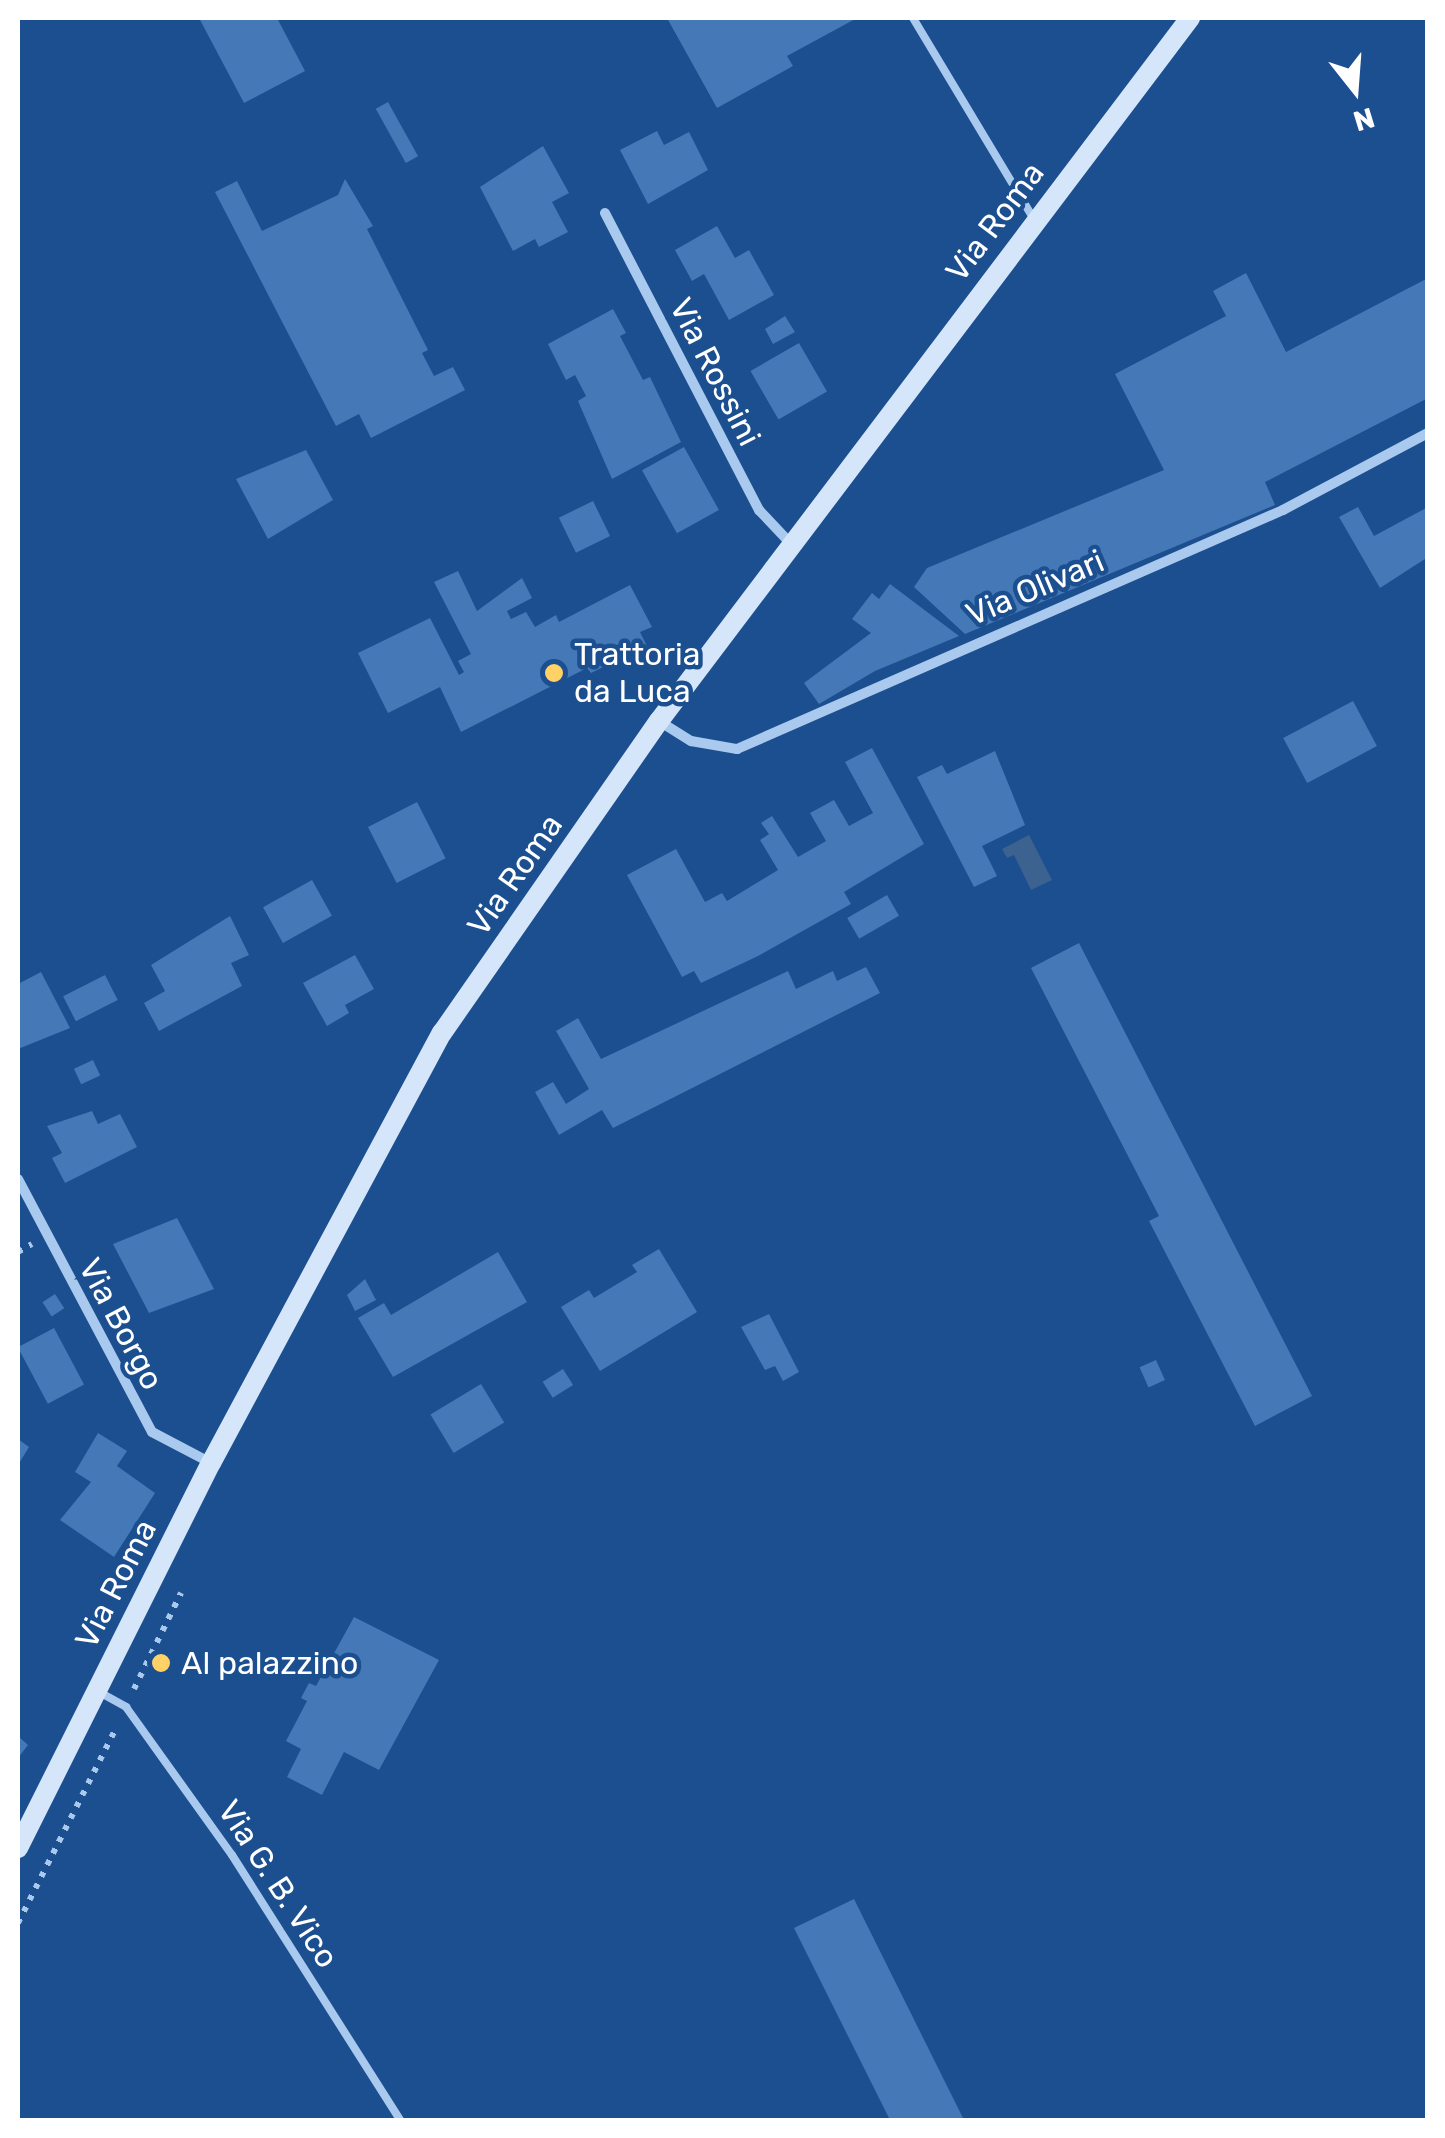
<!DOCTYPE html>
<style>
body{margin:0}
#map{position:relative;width:1445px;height:2138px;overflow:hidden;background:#1b4f8f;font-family:Rubik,sans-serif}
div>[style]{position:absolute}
.water>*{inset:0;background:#3c6290}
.building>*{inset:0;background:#4478b7;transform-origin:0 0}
.path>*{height:6px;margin-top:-3px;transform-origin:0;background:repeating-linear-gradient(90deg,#a9c9ee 0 5px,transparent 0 13px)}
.lane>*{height:8px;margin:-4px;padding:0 4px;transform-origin:4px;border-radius:4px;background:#a9c9ee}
.street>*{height:10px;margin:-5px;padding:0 5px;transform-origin:5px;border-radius:5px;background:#a9c9ee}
.secondary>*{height:20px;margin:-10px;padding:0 10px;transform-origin:10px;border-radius:10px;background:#d6e6fa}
.dots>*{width:28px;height:28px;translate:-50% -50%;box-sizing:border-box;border:5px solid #1b4f8f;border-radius:50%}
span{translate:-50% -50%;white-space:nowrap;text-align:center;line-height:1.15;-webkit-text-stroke:9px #1b4f8f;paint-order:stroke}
.street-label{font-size:32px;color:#fff}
.poi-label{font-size:32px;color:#fff}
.left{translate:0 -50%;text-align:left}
.frame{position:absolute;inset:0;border:20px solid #fff;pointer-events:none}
.north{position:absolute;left:1305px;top:40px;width:100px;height:100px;-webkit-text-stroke:8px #1b4f8f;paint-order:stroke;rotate:163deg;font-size:28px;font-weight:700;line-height:40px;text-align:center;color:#fff}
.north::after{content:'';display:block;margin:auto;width:35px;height:45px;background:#fff;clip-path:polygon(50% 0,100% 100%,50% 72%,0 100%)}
</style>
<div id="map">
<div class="water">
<div style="clip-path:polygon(1029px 835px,1052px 880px,1031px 890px,1014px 855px,1007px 858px,1002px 849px)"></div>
</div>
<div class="building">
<div style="clip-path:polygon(199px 18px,277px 18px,305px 71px,244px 103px)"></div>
<div style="clip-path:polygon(667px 18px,857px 18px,787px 56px,793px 66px,717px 108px)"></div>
<div style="left:388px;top:102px;width:62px;height:14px;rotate:61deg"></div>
<div style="clip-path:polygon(657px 131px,664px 145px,689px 132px,708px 170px,648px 204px,620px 150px)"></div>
<div style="clip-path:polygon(543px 146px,569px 193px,552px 202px,568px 232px,539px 247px,535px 239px,513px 251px,480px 187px)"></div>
<div style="clip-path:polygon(345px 179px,373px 226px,367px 229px,428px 350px,422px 353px,434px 376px,453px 367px,465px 390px,371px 438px,359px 414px,336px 426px,215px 192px,237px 181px,262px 231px,338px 195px)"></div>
<div style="clip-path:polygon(717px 226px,735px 258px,749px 250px,774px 295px,729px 320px,704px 274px,692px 281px,675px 250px)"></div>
<div style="clip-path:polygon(1246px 273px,1286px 352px,1428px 278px,1428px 398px,1265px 482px,1275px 505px,965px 634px,914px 587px,927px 568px,1164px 470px,1115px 374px,1226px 316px,1213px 291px)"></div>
<div style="clip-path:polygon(613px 309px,626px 333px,620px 336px,643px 380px,650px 377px,681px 442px,612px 479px,578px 401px,586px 396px,575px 375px,566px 380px,548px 344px)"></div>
<div style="clip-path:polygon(785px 316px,795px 332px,773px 344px,765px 329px)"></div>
<div style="left:799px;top:343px;width:56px;height:56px;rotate:60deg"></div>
<div style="left:684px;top:447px;width:72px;height:48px;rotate:61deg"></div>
<div style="clip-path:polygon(306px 450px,333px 500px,268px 539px,236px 479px)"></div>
<div style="left:593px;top:501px;width:39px;height:38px;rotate:64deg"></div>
<div style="clip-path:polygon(1358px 507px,1374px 536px,1428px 507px,1428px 557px,1380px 588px,1339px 517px)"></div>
<div style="clip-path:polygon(458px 571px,477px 611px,522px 578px,532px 598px,507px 611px,511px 619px,526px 612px,535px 627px,556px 615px,559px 622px,630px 585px,652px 627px,640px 632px,647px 646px,591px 673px,587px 668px,461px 732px,440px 687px,388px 713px,358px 653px,430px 618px,459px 675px,464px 672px,458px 661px,471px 654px,434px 582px)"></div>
<div style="clip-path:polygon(890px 584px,959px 636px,875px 671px,819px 704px,804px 683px,871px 633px,852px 619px,872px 593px,879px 599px)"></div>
<div style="left:1353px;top:701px;width:51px;height:79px;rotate:62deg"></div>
<div style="clip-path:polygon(872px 748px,924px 844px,844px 892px,851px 904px,758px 956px,701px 983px,694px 971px,682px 977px,627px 875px,676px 849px,705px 902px,722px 893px,727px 901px,778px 870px,760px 840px,769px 834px,761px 823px,772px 816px,798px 857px,826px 841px,810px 813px,834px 800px,849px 826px,873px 813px,845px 762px)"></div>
<div style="clip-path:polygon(995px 751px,1025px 825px,982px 846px,997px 876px,974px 887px,917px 777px,942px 765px,947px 774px)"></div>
<div style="left:417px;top:802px;width:63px;height:55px;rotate:63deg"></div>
<div style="left:312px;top:880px;width:41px;height:56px;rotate:61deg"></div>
<div style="left:887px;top:895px;width:24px;height:46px;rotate:60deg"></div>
<div style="clip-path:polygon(230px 916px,249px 955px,231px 963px,242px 986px,159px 1031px,144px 1003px,165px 991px,151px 965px)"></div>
<div style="clip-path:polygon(1079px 943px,1312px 1396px,1255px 1426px,1149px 1221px,1159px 1216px,1031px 968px)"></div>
<div style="clip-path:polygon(355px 955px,374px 989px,345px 1005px,349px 1013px,327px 1026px,303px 983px)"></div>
<div style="clip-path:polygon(866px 967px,880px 993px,613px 1128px,602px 1110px,559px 1135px,535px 1092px,553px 1082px,566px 1104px,589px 1089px,556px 1031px,578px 1018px,601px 1059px,788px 971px,796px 989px,833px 971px,837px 981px)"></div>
<div style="clip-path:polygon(41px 972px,70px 1028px,18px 1049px,18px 984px)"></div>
<div style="left:105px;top:975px;width:28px;height:47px;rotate:63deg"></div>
<div style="left:93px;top:1060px;width:17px;height:21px;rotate:65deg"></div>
<div style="clip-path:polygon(92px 1111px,98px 1124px,120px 1114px,137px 1147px,65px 1183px,52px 1158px,62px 1153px,47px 1126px)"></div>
<div style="clip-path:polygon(177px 1218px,214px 1289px,149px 1313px,113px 1244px)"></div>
<div style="clip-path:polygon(659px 1249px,697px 1312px,600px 1371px,561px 1307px,589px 1290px,594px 1298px,637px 1272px,632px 1265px)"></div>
<div style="clip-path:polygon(498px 1252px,527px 1302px,393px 1377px,358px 1318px,384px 1303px,391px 1315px)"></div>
<div style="clip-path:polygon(365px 1279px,376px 1300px,355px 1311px,347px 1295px)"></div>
<div style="left:55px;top:1294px;width:17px;height:15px;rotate:57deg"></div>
<div style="clip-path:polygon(769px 1314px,799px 1372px,783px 1381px,775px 1366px,765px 1370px,741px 1327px)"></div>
<div style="left:54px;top:1328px;width:64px;height:41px;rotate:62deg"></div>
<div style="left:1156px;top:1360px;width:22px;height:18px;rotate:66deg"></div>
<div style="left:563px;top:1369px;width:19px;height:24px;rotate:58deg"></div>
<div style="left:481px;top:1384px;width:45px;height:59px;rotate:59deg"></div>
<div style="clip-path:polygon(98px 1433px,127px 1451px,117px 1466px,155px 1493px,114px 1557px,60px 1520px,91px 1482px,75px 1472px)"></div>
<div style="clip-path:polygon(18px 1439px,29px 1447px,18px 1465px)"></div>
<div style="clip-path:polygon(354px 1617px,439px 1660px,379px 1770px,344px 1752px,322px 1795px,287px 1777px,301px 1749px,286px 1741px,307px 1701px,301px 1698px,309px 1683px,316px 1686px)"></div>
<div style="clip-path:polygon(18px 1736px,28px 1745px,18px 1758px)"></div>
<div style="clip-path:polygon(854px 1899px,964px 2120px,890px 2120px,794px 1928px)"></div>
</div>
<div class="path">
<div style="left:18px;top:1252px;width:16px;rotate:-30deg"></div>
<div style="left:134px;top:1689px;width:107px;rotate:-63.9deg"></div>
<div style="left:18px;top:1923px;width:218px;rotate:-63.3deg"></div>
</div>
<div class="lane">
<div style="left:913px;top:18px;width:235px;rotate:59deg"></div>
<div style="left:101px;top:1693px;width:29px;rotate:29deg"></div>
<div style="left:126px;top:1707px;width:182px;rotate:54.4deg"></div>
<div style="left:232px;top:1855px;width:314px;rotate:57.6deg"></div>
</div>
<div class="street">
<div style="left:605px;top:213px;width:335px;rotate:62.6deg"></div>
<div style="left:759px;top:510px;width:48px;rotate:46.7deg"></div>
<div style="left:659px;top:721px;width:38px;rotate:32deg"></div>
<div style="left:691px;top:741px;width:47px;rotate:9.9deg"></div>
<div style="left:737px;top:749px;width:596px;rotate:-23.64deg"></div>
<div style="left:1283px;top:510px;width:164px;rotate:-28deg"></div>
<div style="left:18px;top:1179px;width:286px;rotate:62.1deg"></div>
<div style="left:152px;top:1432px;width:67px;rotate:27.7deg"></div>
</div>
<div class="secondary">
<div style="left:18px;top:1848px;width:431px;rotate:-63.4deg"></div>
<div style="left:211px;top:1463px;width:488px;rotate:-61.8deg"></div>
<div style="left:442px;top:1033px;width:380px;rotate:-55.2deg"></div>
<div style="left:659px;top:721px;width:881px;rotate:-52.93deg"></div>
</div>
<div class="dots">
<div style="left:554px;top:673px;background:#ffd166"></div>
<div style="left:161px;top:1663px;background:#ffd166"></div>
</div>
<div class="street-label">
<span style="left:995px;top:222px;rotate:-53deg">Via Roma</span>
<span style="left:715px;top:372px;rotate:63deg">Via Rossini</span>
<span style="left:1035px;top:588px;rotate:-23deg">Via Olivari</span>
<span style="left:515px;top:875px;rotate:-55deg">Via Roma</span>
<span style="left:121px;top:1324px;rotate:62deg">Via Borgo</span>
<span style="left:116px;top:1584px;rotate:-63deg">Via Roma</span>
<span style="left:278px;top:1884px;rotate:57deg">Via G. B. Vico</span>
</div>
<div class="poi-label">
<span class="left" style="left:574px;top:673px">Trattoria<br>da Luca</span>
<span class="left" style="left:181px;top:1663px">Al palazzino</span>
</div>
<div class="frame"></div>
<div class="north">N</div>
</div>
